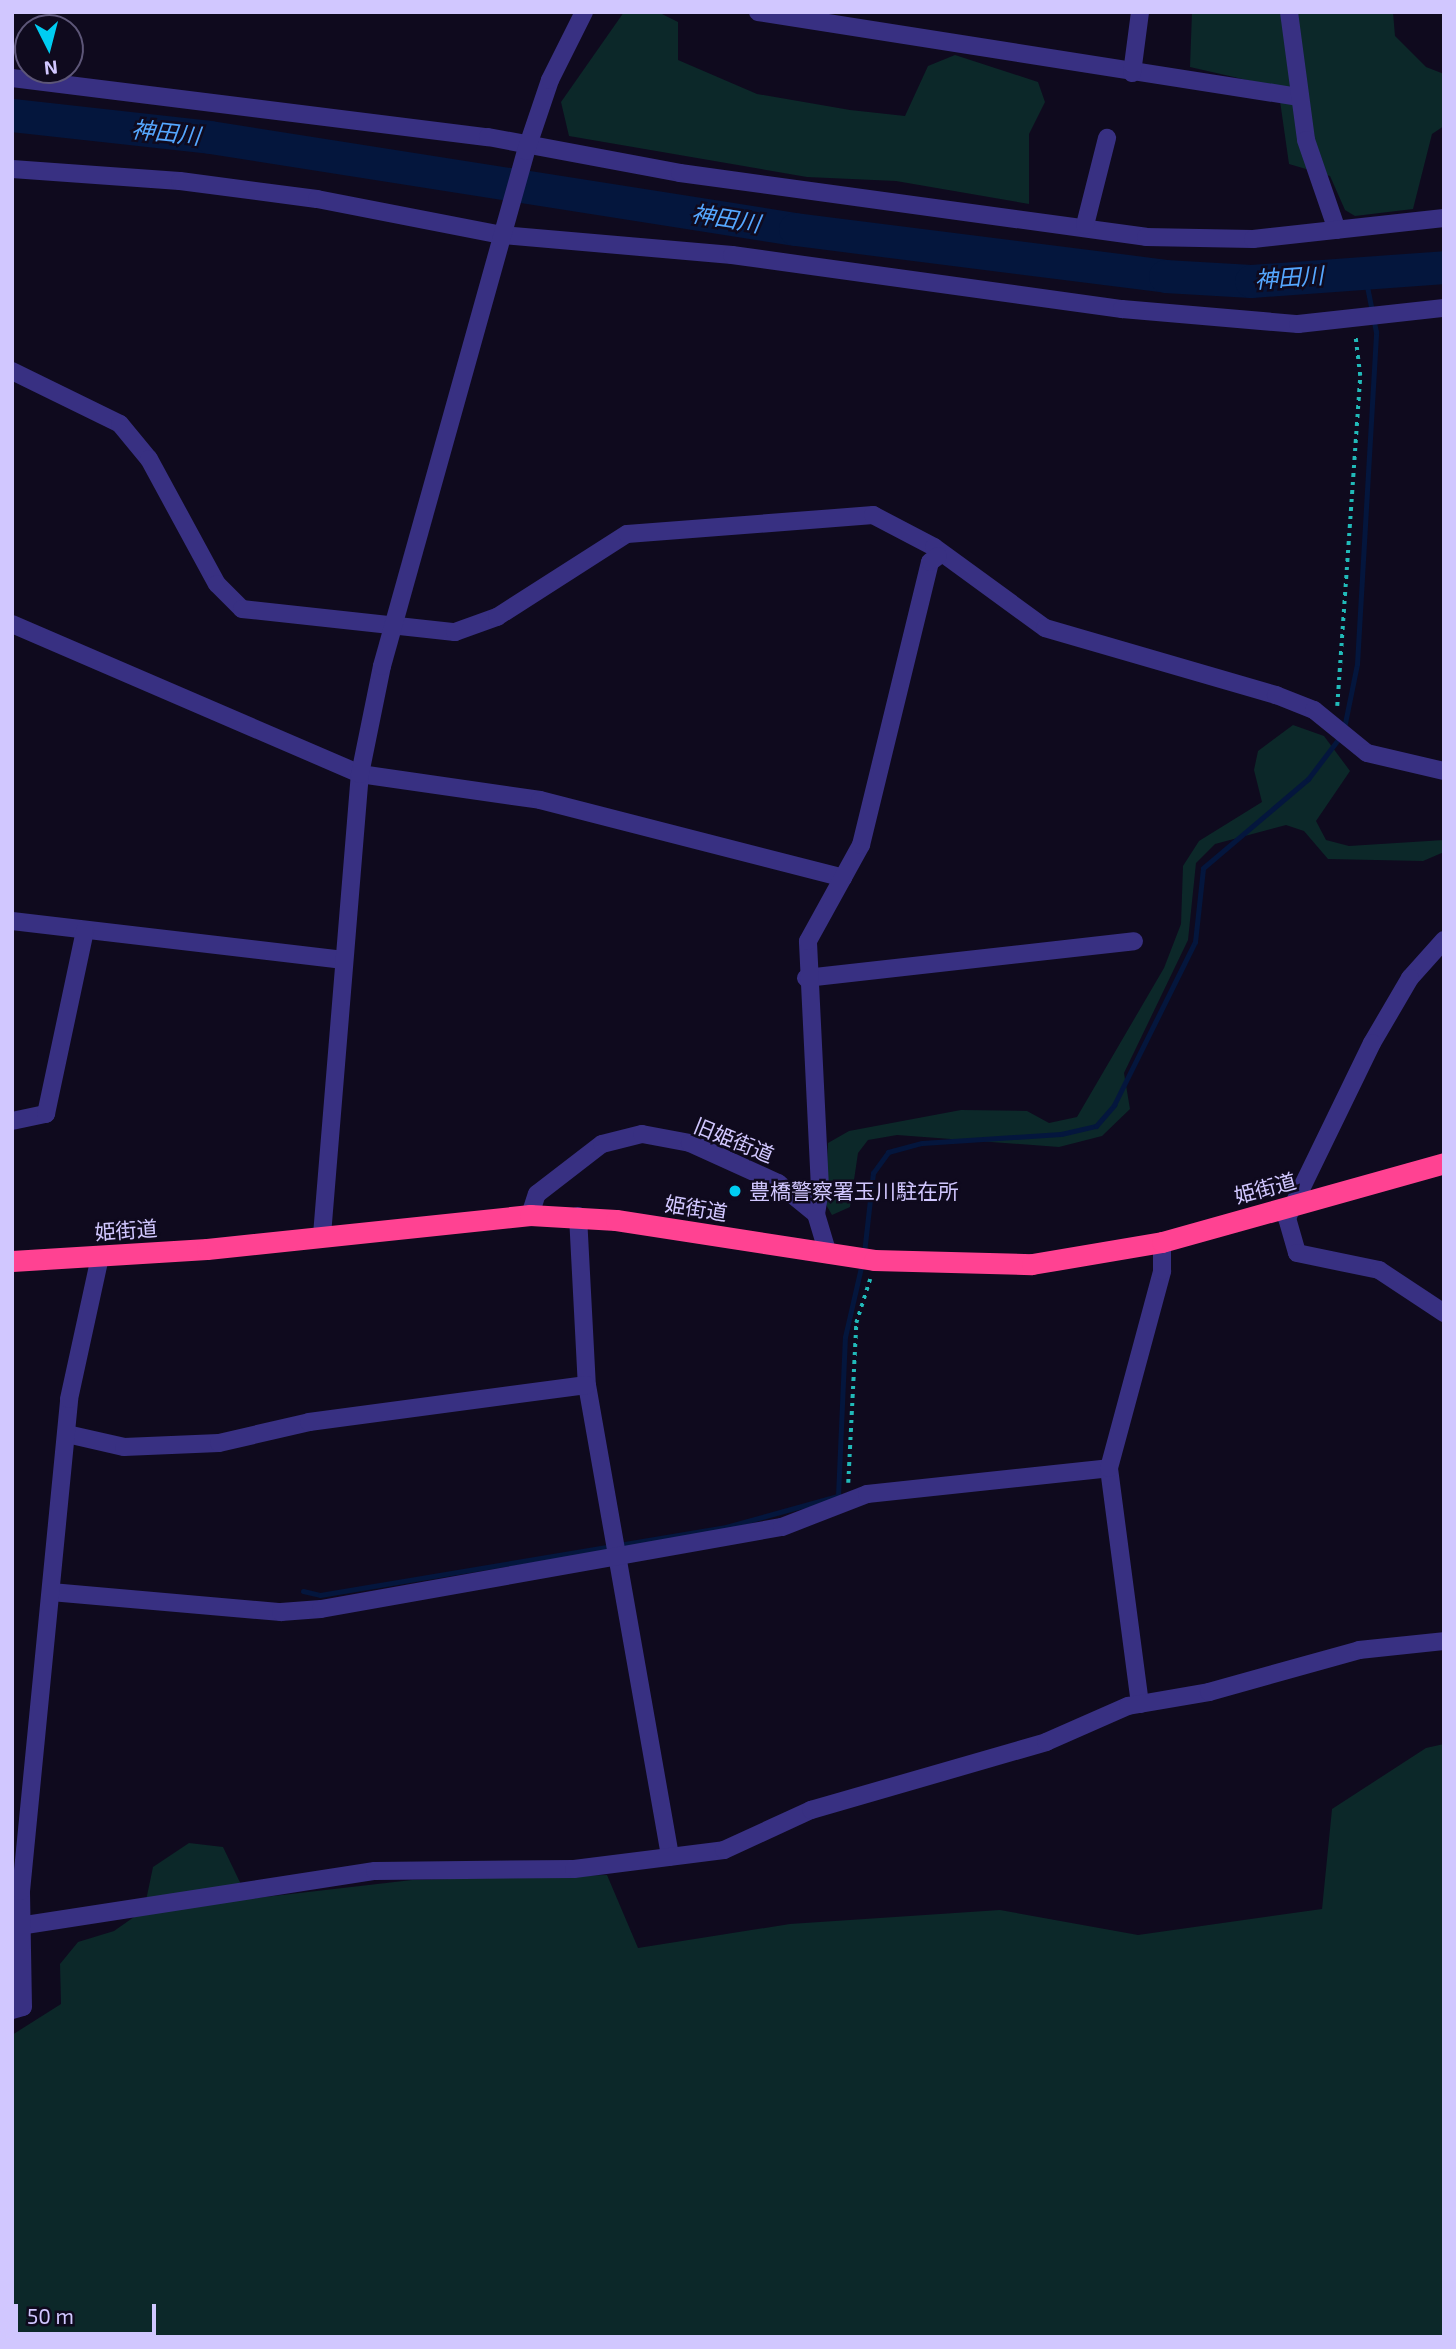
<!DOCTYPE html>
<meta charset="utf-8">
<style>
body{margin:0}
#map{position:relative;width:1456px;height:2349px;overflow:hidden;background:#0f0a1e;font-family:"Exo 2","Noto Sans JP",sans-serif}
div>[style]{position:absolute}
.green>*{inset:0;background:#0c2829}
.stream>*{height:5px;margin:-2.5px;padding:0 2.5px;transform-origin:2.5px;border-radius:2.5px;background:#04163d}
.river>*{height:33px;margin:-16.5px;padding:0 16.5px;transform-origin:16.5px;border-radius:16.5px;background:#04163d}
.path>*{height:3.5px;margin-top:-1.75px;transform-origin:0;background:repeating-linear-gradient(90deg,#21bab9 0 3.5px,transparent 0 8.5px)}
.minor>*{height:18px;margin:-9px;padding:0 9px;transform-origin:9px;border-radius:9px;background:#383082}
.highway>*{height:21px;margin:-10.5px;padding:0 10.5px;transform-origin:10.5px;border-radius:10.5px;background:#ff4292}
.dots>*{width:19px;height:19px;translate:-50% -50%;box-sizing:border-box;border:4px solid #0f0a1e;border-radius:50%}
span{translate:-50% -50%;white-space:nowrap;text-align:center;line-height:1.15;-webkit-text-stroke:5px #0f0a1e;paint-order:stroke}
.street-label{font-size:21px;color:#d1c7ff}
.poi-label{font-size:21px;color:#d1c7ff}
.left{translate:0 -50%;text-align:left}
.water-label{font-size:23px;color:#55a7ff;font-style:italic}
.frame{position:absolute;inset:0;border:14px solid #d1c7ff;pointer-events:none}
.north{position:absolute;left:14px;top:14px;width:70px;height:70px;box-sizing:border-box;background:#0f0a1e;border:2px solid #5d5678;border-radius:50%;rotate:174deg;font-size:19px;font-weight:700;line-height:28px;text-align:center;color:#d1c7ff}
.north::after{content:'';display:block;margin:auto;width:24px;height:32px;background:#00cdf2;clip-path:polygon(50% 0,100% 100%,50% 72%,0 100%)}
.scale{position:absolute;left:14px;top:2304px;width:142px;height:32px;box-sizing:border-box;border:4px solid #d1c7ff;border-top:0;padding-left:9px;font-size:21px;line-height:24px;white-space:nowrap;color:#d1c7ff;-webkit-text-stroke:5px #0f0a1e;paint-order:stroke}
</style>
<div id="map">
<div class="green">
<div style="clip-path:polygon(624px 12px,658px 12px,678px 22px,678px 60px,757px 94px,850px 110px,905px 116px,928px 66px,955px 55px,1038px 82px,1045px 102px,1029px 134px,1029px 204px,896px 181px,807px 177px,569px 136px,561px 102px)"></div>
<div style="clip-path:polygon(1192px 12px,1393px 12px,1395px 36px,1426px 67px,1444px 74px,1444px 126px,1432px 134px,1413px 209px,1355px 216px,1345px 210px,1330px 176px,1289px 164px,1278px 87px,1190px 67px)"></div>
<div style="clip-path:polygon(1293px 725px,1324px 736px,1350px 771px,1316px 821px,1326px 840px,1349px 846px,1444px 840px,1444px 852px,1423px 861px,1328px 859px,1304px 831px,1286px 825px,1215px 844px,1196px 863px,1188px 940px,1124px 1073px,1130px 1109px,1102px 1136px,1059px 1147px,897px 1135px,868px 1140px,858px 1153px,850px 1207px,832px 1215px,825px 1203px,828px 1143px,849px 1131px,961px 1110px,1027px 1111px,1049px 1123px,1077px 1117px,1164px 968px,1181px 924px,1183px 866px,1199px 841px,1262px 802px,1254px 770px,1258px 751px)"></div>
<div style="clip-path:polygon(1444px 1744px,1444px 2337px,12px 2337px,12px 2035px,61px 2004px,60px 1964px,78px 1942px,114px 1931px,144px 1910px,153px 1867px,189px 1843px,223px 1847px,248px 1899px,412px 1880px,607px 1875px,638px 1948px,790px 1924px,1000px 1910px,1138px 1935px,1322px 1909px,1332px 1809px,1426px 1748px)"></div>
</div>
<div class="stream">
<div style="left:1344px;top:728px;width:65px;rotate:-78.5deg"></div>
<div style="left:1357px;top:664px;width:333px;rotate:-86.7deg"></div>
<div style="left:1376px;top:332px;width:57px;rotate:-101.1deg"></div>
<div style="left:864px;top:1253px;width:81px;rotate:-83.6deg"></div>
<div style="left:873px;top:1173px;width:26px;rotate:-54deg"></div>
<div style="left:888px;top:1152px;width:35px;rotate:-15deg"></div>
<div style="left:922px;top:1143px;width:139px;rotate:-3.7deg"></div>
<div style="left:1061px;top:1134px;width:36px;rotate:-13deg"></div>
<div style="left:1096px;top:1126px;width:28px;rotate:-49deg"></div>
<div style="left:1114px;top:1105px;width:182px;rotate:-63.6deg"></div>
<div style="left:1195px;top:942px;width:74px;rotate:-83.8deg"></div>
<div style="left:1203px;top:868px;width:138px;rotate:-40.3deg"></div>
<div style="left:1308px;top:779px;width:53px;rotate:-52.7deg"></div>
<div style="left:303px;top:1591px;width:17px;rotate:13deg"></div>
<div style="left:320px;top:1595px;width:412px;rotate:-9.5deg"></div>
<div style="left:726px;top:1527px;width:116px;rotate:-15.5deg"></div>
<div style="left:838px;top:1496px;width:159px;rotate:-87.5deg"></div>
<div style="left:845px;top:1337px;width:76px;rotate:-77.1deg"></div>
</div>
<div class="river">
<div style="left:12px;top:115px;width:199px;rotate:6.3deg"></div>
<div style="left:210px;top:137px;width:592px;rotate:8.94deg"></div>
<div style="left:795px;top:229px;width:373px;rotate:7.2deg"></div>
<div style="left:1165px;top:276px;width:86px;rotate:3.3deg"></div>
<div style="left:1251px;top:281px;width:194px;rotate:-4.1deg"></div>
</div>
<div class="path">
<div style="left:1337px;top:706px;width:331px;rotate:-86deg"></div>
<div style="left:1360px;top:376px;width:42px;rotate:-96.8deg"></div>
<div style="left:848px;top:1483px;width:160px;rotate:-87.1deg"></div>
<div style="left:856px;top:1323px;width:46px;rotate:-72.3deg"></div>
</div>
<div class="minor">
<div style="left:758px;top:12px;width:548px;rotate:8.93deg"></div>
<div style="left:1289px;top:12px;width:129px;rotate:82.4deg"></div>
<div style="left:1306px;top:140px;width:95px;rotate:71deg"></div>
<div style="left:1132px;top:73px;width:62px;rotate:-82.5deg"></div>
<div style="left:12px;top:78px;width:480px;rotate:7.1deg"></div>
<div style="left:488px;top:137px;width:195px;rotate:10.6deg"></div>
<div style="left:680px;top:173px;width:470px;rotate:7.8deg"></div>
<div style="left:1146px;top:237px;width:107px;rotate:1.1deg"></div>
<div style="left:1253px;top:239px;width:192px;rotate:-6.3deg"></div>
<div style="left:12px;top:169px;width:168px;rotate:4.1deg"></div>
<div style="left:180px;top:181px;width:138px;rotate:7.5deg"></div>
<div style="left:317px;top:199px;width:189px;rotate:11deg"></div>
<div style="left:503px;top:235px;width:230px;rotate:5deg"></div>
<div style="left:732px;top:255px;width:394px;rotate:7.9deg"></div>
<div style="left:1122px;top:309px;width:177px;rotate:4.9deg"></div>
<div style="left:1298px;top:324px;width:147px;rotate:-6.3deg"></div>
<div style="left:1085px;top:225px;width:90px;rotate:-75.8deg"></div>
<div style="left:12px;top:371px;width:120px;rotate:26.1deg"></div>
<div style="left:120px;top:424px;width:45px;rotate:50.4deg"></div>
<div style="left:149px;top:459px;width:142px;rotate:61.5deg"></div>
<div style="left:217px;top:584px;width:35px;rotate:45deg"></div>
<div style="left:242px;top:609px;width:214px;rotate:6.2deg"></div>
<div style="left:455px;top:632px;width:45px;rotate:-19.7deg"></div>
<div style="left:497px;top:617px;width:154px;rotate:-32.6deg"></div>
<div style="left:627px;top:534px;width:247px;rotate:-4.4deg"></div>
<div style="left:873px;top:515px;width:69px;rotate:27.7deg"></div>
<div style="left:934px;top:547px;width:137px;rotate:36.1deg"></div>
<div style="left:1045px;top:628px;width:241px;rotate:16.2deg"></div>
<div style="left:1276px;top:695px;width:41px;rotate:21.5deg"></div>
<div style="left:1314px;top:710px;width:68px;rotate:39.1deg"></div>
<div style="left:1367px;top:753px;width:79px;rotate:13.2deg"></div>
<div style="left:12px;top:624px;width:379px;rotate:23.3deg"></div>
<div style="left:360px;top:774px;width:182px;rotate:8.2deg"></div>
<div style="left:540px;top:800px;width:313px;rotate:14.4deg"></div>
<div style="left:12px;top:921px;width:332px;rotate:6.7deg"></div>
<div style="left:1444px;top:940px;width:51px;rotate:131.8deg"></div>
<div style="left:1410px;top:978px;width:75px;rotate:120.3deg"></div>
<div style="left:1372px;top:1043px;width:195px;rotate:115.9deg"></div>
<div style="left:1287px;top:1218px;width:36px;rotate:74deg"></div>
<div style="left:1297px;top:1253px;width:84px;rotate:11.7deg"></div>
<div style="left:1379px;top:1270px;width:78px;rotate:33.5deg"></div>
<div style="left:806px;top:978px;width:330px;rotate:-6.4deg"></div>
<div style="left:12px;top:1121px;width:35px;rotate:-12deg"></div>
<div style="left:46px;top:1114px;width:188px;rotate:-78deg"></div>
<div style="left:816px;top:1214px;width:26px;rotate:-81deg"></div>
<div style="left:820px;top:1188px;width:247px;rotate:-92.8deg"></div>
<div style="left:808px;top:941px;width:110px;rotate:-61.1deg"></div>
<div style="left:861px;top:845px;width:291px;rotate:-76.3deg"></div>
<div style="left:930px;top:562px;width:10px;rotate:-37deg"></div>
<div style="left:530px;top:1215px;width:22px;rotate:-72deg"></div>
<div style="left:537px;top:1194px;width:82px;rotate:-37.6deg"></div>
<div style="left:602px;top:1144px;width:41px;rotate:-14deg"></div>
<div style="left:642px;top:1134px;width:49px;rotate:10.6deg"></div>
<div style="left:690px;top:1143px;width:97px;rotate:24.4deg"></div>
<div style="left:778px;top:1183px;width:49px;rotate:39.2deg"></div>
<div style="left:816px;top:1214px;width:42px;rotate:73.3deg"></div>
<div style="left:578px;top:1216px;width:169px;rotate:87deg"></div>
<div style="left:587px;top:1385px;width:479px;rotate:80deg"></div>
<div style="left:322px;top:1235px;width:463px;rotate:-85.3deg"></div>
<div style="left:360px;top:774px;width:110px;rotate:-78.5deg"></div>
<div style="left:382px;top:666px;width:535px;rotate:-74.38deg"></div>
<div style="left:526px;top:151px;width:75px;rotate:-71.3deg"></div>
<div style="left:550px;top:80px;width:76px;rotate:-63.4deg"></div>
<div style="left:67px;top:1434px;width:58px;rotate:12.8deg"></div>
<div style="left:124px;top:1447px;width:95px;rotate:-2.4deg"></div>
<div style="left:219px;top:1443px;width:92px;rotate:-13.1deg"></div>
<div style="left:309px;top:1422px;width:280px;rotate:-7.6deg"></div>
<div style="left:51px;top:1592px;width:231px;rotate:5deg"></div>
<div style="left:281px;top:1612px;width:40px;rotate:-4.3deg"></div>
<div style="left:321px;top:1609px;width:468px;rotate:-10.1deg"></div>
<div style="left:782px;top:1527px;width:91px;rotate:-21.2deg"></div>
<div style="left:867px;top:1494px;width:243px;rotate:-6.1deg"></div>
<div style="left:1140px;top:1704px;width:238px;rotate:-97.5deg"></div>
<div style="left:1109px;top:1468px;width:204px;rotate:-74.9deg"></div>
<div style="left:1162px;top:1271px;width:29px;rotate:-90deg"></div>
<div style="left:19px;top:1926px;width:360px;rotate:-8.8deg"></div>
<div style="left:375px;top:1871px;width:199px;rotate:-0.6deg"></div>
<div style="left:574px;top:1869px;width:151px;rotate:-7.2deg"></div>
<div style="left:724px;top:1850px;width:96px;rotate:-24.7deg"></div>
<div style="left:811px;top:1810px;width:245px;rotate:-16.1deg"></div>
<div style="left:1046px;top:1742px;width:90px;rotate:-23.7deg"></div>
<div style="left:1128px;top:1706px;width:82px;rotate:-9.8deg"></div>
<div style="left:1209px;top:1692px;width:156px;rotate:-15.6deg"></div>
<div style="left:1359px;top:1650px;width:85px;rotate:-6deg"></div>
<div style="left:12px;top:2010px;width:11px;rotate:-15deg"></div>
<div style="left:23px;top:2007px;width:116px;rotate:-91deg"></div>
<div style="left:21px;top:1891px;width:494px;rotate:-84.4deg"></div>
<div style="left:69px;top:1399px;width:145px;rotate:-77.7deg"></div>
</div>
<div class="highway">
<div style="left:12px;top:1261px;width:195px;rotate:-3.5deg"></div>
<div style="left:207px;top:1249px;width:325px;rotate:-6deg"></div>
<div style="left:530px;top:1215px;width:86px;rotate:3.3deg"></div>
<div style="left:616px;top:1220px;width:261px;rotate:8.8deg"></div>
<div style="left:874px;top:1260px;width:158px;rotate:1.5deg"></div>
<div style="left:1032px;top:1264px;width:132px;rotate:-9.6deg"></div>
<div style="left:1162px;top:1242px;width:293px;rotate:-15.6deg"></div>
</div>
<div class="dots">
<div style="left:735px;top:1191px;background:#00cdf2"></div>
</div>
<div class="street-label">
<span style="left:734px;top:1140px;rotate:22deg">旧姫街道</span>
<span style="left:1265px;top:1188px;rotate:-15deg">姫街道</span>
<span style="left:696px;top:1208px;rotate:9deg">姫街道</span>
<span style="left:126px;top:1230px;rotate:-4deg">姫街道</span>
</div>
<div class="poi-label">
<span class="left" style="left:749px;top:1191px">豊橋警察署玉川駐在所</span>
</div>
<div class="water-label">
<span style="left:166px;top:132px;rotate:6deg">神田川</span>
<span style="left:726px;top:218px;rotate:9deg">神田川</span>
<span style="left:1289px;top:277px;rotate:-4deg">神田川</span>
</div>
<div class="frame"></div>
<div class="north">N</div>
<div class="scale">50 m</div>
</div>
